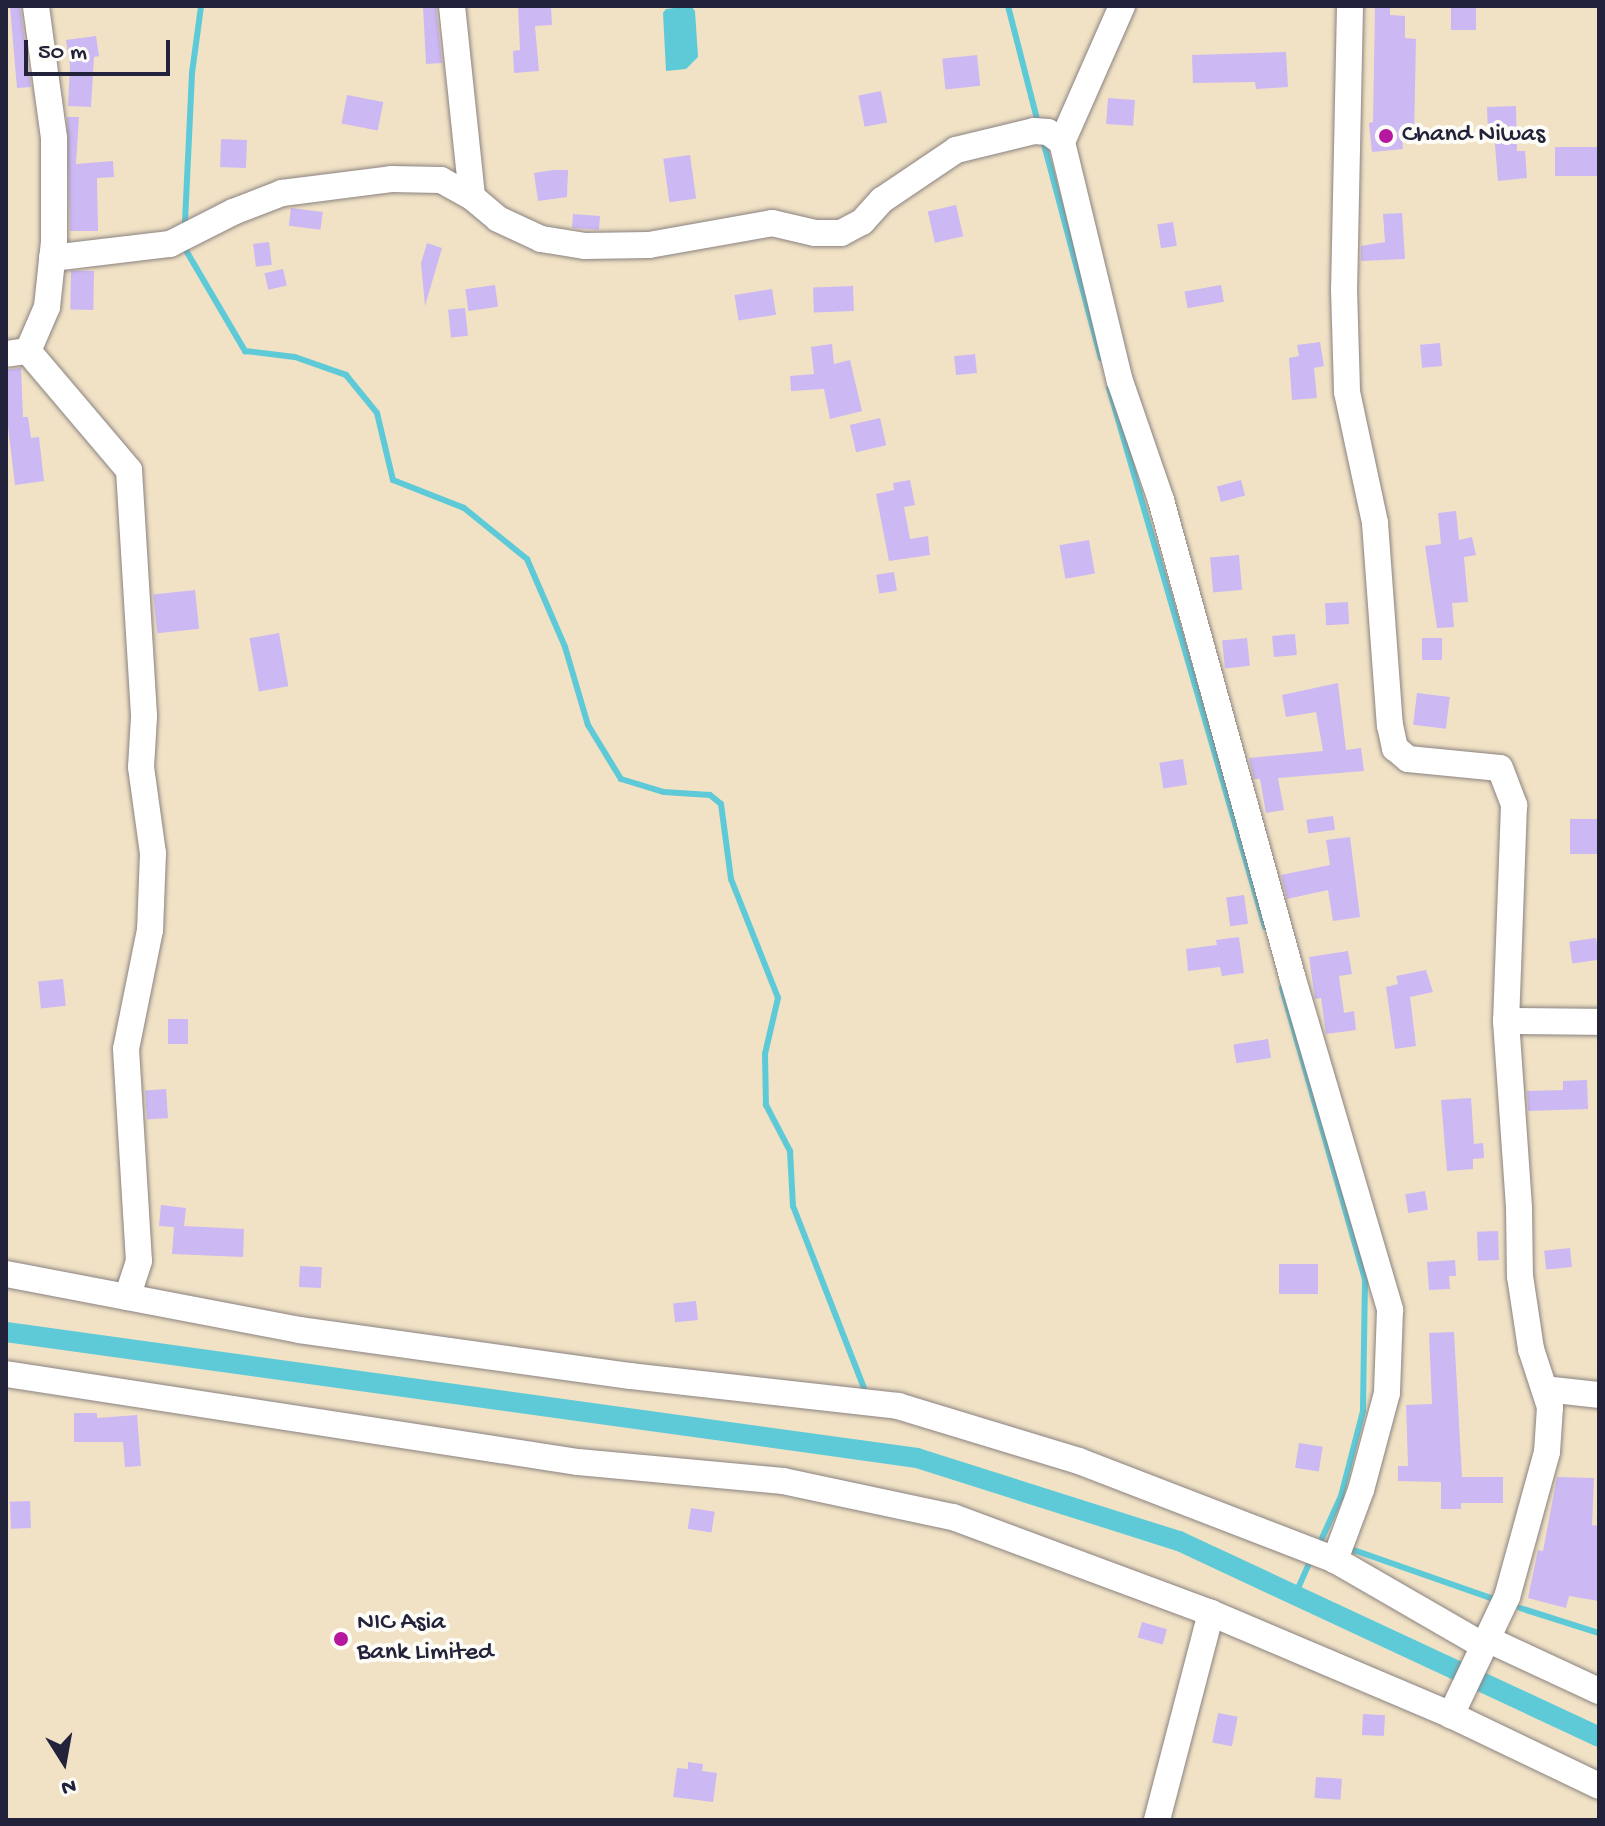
<!DOCTYPE html>
<style>
body{margin:0}
#map{position:relative;width:1605px;height:1826px;overflow:hidden;background:#f1e2c5;font-family:"Gochi Hand",sans-serif}
div>[style]{position:absolute}
.water>*{inset:0;background:#5ecad8}
.stream>*{height:6px;margin:-3px;padding:0 3px;transform-origin:3px;border-radius:3px;background:#5ecad8}
.canal>*{height:20px;margin:-10px;padding:0 10px;transform-origin:10px;border-radius:10px;background:#5ecad8}
.building>*{inset:0;background:#ccb8f3;transform-origin:0 0}
.roads{filter:drop-shadow(0 0 2px #8a8280) drop-shadow(0 0 2px #8a8280)}
.minor>*{height:26px;margin:-13px;padding:0 13px;transform-origin:13px;border-radius:13px;background:#fff}
.dots>*{width:22px;height:22px;translate:-50% -50%;box-sizing:border-box;border:4px solid #fdfcf7;border-radius:50%}
span{translate:-50% -50%;white-space:nowrap;text-align:center;line-height:1.15;-webkit-text-stroke:8px #fdfcf7;paint-order:stroke}
.poi-label{font-size:26px;color:#22223b}
.left{translate:0 -50%;text-align:left}
.frame{position:absolute;inset:0;border:8px solid #22223b;pointer-events:none}
.north{position:absolute;left:24px;top:1722px;width:80px;height:80px;-webkit-text-stroke:6px #fdfcf7;paint-order:stroke;rotate:169deg;font-size:22px;font-weight:700;line-height:32px;text-align:center;color:#22223b}
.north::after{content:'';display:block;margin:auto;width:28px;height:36px;background:#22223b;clip-path:polygon(50% 0,100% 100%,50% 72%,0 100%)}
.scale{position:absolute;left:24px;top:40px;width:146px;height:36px;box-sizing:border-box;border:4px solid #22223b;border-top:0;padding-left:10px;font-size:24px;line-height:28px;white-space:nowrap;color:#22223b;-webkit-text-stroke:6px #fdfcf7;paint-order:stroke}
</style>
<div id="map">
<div class="water">
<div style="clip-path:polygon(691px 6px,695px 11px,698px 57px,686px 69px,666px 71px,663px 13px,666px 9px)"></div>
</div>
<div class="stream">
<div style="left:1008px;top:6px;width:121px;rotate:75.6deg"></div>
<div style="left:1042px;top:137px;width:229px;rotate:75.1deg"></div>
<div style="left:185px;top:222px;width:149px;rotate:-87.3deg"></div>
<div style="left:192px;top:73px;width:68px;rotate:-82.3deg"></div>
<div style="left:184px;top:247px;width:121px;rotate:59.6deg"></div>
<div style="left:245px;top:351px;width:50px;rotate:6.8deg"></div>
<div style="left:295px;top:357px;width:54px;rotate:19.4deg"></div>
<div style="left:346px;top:375px;width:49px;rotate:50.8deg"></div>
<div style="left:377px;top:413px;width:69px;rotate:76.6deg"></div>
<div style="left:393px;top:480px;width:76px;rotate:21.5deg"></div>
<div style="left:464px;top:508px;width:81px;rotate:39deg"></div>
<div style="left:527px;top:559px;width:96px;rotate:66.6deg"></div>
<div style="left:565px;top:647px;width:81px;rotate:73.6deg"></div>
<div style="left:588px;top:725px;width:63px;rotate:58.6deg"></div>
<div style="left:621px;top:779px;width:45px;rotate:16.8deg"></div>
<div style="left:664px;top:792px;width:46px;rotate:3.7deg"></div>
<div style="left:710px;top:795px;width:14px;rotate:39deg"></div>
<div style="left:721px;top:804px;width:76px;rotate:82.4deg"></div>
<div style="left:731px;top:879px;width:128px;rotate:68.4deg"></div>
<div style="left:778px;top:998px;width:57px;rotate:103.1deg"></div>
<div style="left:765px;top:1054px;width:51px;rotate:88.9deg"></div>
<div style="left:766px;top:1105px;width:52px;rotate:62.4deg"></div>
<div style="left:790px;top:1151px;width:55px;rotate:86.9deg"></div>
<div style="left:793px;top:1206px;width:195px;rotate:68.7deg"></div>
<div style="left:1109px;top:388px;width:561px;rotate:73.86deg"></div>
<div style="left:1282px;top:988px;width:304px;rotate:74.1deg"></div>
<div style="left:1365px;top:1280px;width:131px;rotate:90.9deg"></div>
<div style="left:1363px;top:1411px;width:88px;rotate:104.5deg"></div>
<div style="left:1341px;top:1496px;width:46px;rotate:114.3deg"></div>
<div style="left:1348px;top:1548px;width:160px;rotate:19.3deg"></div>
<div style="left:1295px;top:1595px;width:36px;rotate:-66deg"></div>
<div style="left:1520px;top:1608px;width:83px;rotate:17.6deg"></div>
</div>
<div class="canal">
<div style="left:6px;top:1332px;width:920px;rotate:7.87deg"></div>
<div style="left:917px;top:1458px;width:275px;rotate:17.6deg"></div>
<div style="left:1179px;top:1541px;width:463px;rotate:25deg"></div>
</div>
<div class="building">
<div style="clip-path:polygon(10px 6px,20px 6px,31px 87px,17px 88px)"></div>
<div style="clip-path:polygon(423px 6px,436px 6px,442px 63px,426px 64px)"></div>
<div style="clip-path:polygon(518px 6px,551px 6px,552px 25px,535px 26px,539px 71px,514px 73px,513px 51px,520px 50px)"></div>
<div style="clip-path:polygon(1375px 6px,1390px 6px,1390px 15px,1405px 16px,1405px 38px,1416px 39px,1414px 136px,1402px 136px,1403px 149px,1372px 152px,1369px 123px,1373px 122px)"></div>
<div style="left:1451px;top:6px;width:25px;height:24px"></div>
<div style="clip-path:polygon(96px 36px,99px 56px,94px 57px,91px 107px,68px 106px,70px 66px,66px 40px)"></div>
<div style="clip-path:polygon(1286px 52px,1288px 87px,1256px 89px,1255px 82px,1193px 83px,1192px 55px)"></div>
<div style="left:977px;top:55px;width:31px;height:35px;rotate:84deg"></div>
<div style="left:881px;top:91px;width:32px;height:23px;rotate:79deg"></div>
<div style="left:347px;top:95px;width:37px;height:29px;rotate:11deg"></div>
<div style="left:1108px;top:98px;width:27px;height:26px;rotate:4deg"></div>
<div style="clip-path:polygon(1516px 106px,1517px 151px,1525px 151px,1527px 178px,1498px 181px,1494px 133px,1488px 133px,1487px 107px)"></div>
<div style="clip-path:polygon(67px 117px,79px 117px,76px 164px,113px 161px,114px 177px,97px 178px,98px 231px,70px 231px)"></div>
<div style="left:221px;top:139px;width:26px;height:28px;rotate:2deg"></div>
<div style="left:1599px;top:147px;width:29px;height:44px;rotate:90deg"></div>
<div style="left:690px;top:155px;width:44px;height:27px;rotate:82deg"></div>
<div style="clip-path:polygon(553px 170px,568px 170px,567px 197px,538px 201px,534px 173px)"></div>
<div style="left:956px;top:205px;width:32px;height:29px;rotate:77deg"></div>
<div style="left:291px;top:208px;width:32px;height:18px;rotate:7deg"></div>
<div style="clip-path:polygon(1402px 213px,1405px 259px,1361px 261px,1361px 246px,1385px 242px,1383px 214px)"></div>
<div style="left:573px;top:214px;width:27px;height:14px;rotate:4deg"></div>
<div style="left:1173px;top:222px;width:24px;height:16px;rotate:81deg"></div>
<div style="left:269px;top:242px;width:23px;height:16px;rotate:83deg"></div>
<div style="clip-path:polygon(427px 243px,442px 248px,425px 306px,421px 263px)"></div>
<div style="left:283px;top:269px;width:17px;height:19px;rotate:77deg"></div>
<div style="left:94px;top:271px;width:39px;height:23px;rotate:91deg"></div>
<div style="left:495px;top:285px;width:22px;height:30px;rotate:82deg"></div>
<div style="left:1221px;top:285px;width:17px;height:37px;rotate:80deg"></div>
<div style="left:853px;top:286px;width:25px;height:40px;rotate:88deg"></div>
<div style="left:772px;top:289px;width:26px;height:38px;rotate:81deg"></div>
<div style="left:465px;top:308px;width:28px;height:17px;rotate:84deg"></div>
<div style="clip-path:polygon(1320px 342px,1324px 366px,1314px 368px,1317px 398px,1292px 400px,1289px 358px,1299px 356px,1297px 345px)"></div>
<div style="left:1440px;top:343px;width:23px;height:20px;rotate:85deg"></div>
<div style="clip-path:polygon(832px 344px,834px 364px,850px 360px,862px 411px,830px 419px,824px 389px,791px 391px,790px 376px,814px 374px,811px 347px)"></div>
<div style="left:975px;top:354px;width:19px;height:21px;rotate:84deg"></div>
<div style="clip-path:polygon(21px 368px,23px 417px,28px 417px,31px 438px,39px 437px,44px 481px,15px 485px,6px 409px,6px 370px)"></div>
<div style="left:880px;top:418px;width:28px;height:31px;rotate:77deg"></div>
<div style="clip-path:polygon(910px 480px,915px 505px,904px 507px,910px 539px,928px 536px,930px 555px,889px 561px,876px 494px,894px 490px,893px 483px)"></div>
<div style="left:1241px;top:480px;width:16px;height:25px;rotate:75deg"></div>
<div style="clip-path:polygon(1456px 511px,1459px 540px,1472px 537px,1476px 555px,1464px 557px,1468px 602px,1452px 603px,1454px 627px,1437px 628px,1425px 546px,1441px 544px,1438px 513px)"></div>
<div style="left:1089px;top:540px;width:34px;height:30px;rotate:80deg"></div>
<div style="left:1239px;top:555px;width:35px;height:29px;rotate:85deg"></div>
<div style="left:894px;top:572px;width:19px;height:18px;rotate:81deg"></div>
<div style="left:195px;top:590px;width:39px;height:42px;rotate:84deg"></div>
<div style="left:1348px;top:602px;width:22px;height:23px;rotate:87deg"></div>
<div style="left:279px;top:633px;width:54px;height:30px;rotate:80deg"></div>
<div style="left:1295px;top:634px;width:21px;height:23px;rotate:85deg"></div>
<div style="left:1247px;top:638px;width:28px;height:25px;rotate:84deg"></div>
<div style="left:1422px;top:638px;width:20px;height:22px"></div>
<div style="clip-path:polygon(1338px 683px,1346px 750px,1361px 748px,1364px 771px,1278px 778px,1284px 810px,1266px 813px,1260px 779px,1254px 779px,1249px 758px,1323px 751px,1316px 712px,1286px 717px,1282px 695px)"></div>
<div style="left:1417px;top:693px;width:33px;height:32px;rotate:7deg"></div>
<div style="left:1183px;top:759px;width:26px;height:24px;rotate:81deg"></div>
<div style="left:1333px;top:816px;width:14px;height:27px;rotate:82deg"></div>
<div style="left:1599px;top:819px;width:35px;height:29px;rotate:90deg"></div>
<div style="clip-path:polygon(1350px 837px,1360px 917px,1333px 921px,1328px 890px,1287px 899px,1281px 875px,1330px 865px,1326px 840px)"></div>
<div style="left:1244px;top:895px;width:29px;height:18px;rotate:82deg"></div>
<div style="clip-path:polygon(1239px 937px,1244px 973px,1222px 976px,1220px 967px,1188px 971px,1186px 949px,1217px 945px,1216px 940px)"></div>
<div style="left:1596px;top:938px;width:22px;height:27px;rotate:82deg"></div>
<div style="clip-path:polygon(1348px 951px,1352px 974px,1339px 976px,1344px 1013px,1354px 1011px,1356px 1030px,1326px 1034px,1321px 998px,1315px 999px,1309px 957px)"></div>
<div style="clip-path:polygon(1426px 970px,1433px 992px,1410px 997px,1416px 1046px,1395px 1049px,1386px 987px,1398px 984px,1396px 976px)"></div>
<div style="left:63px;top:979px;width:27px;height:25px;rotate:84deg"></div>
<div style="left:168px;top:1019px;width:20px;height:25px"></div>
<div style="left:1268px;top:1039px;width:19px;height:35px;rotate:81deg"></div>
<div style="clip-path:polygon(1587px 1080px,1588px 1109px,1528px 1111px,1527px 1091px,1563px 1090px,1563px 1081px)"></div>
<div style="left:166px;top:1089px;width:29px;height:21px;rotate:86deg"></div>
<div style="clip-path:polygon(1471px 1098px,1474px 1144px,1483px 1143px,1484px 1158px,1473px 1159px,1473px 1169px,1447px 1171px,1441px 1100px)"></div>
<div style="left:1425px;top:1191px;width:19px;height:20px;rotate:81deg"></div>
<div style="clip-path:polygon(161px 1205px,186px 1208px,184px 1226px,244px 1229px,243px 1257px,172px 1254px,174px 1227px,159px 1226px)"></div>
<div style="left:1498px;top:1231px;width:29px;height:21px;rotate:88deg"></div>
<div style="left:1570px;top:1248px;width:19px;height:26px;rotate:84deg"></div>
<div style="clip-path:polygon(1455px 1260px,1456px 1276px,1449px 1276px,1450px 1289px,1429px 1290px,1427px 1262px)"></div>
<div style="left:1279px;top:1264px;width:39px;height:30px"></div>
<div style="left:300px;top:1266px;width:22px;height:21px;rotate:3deg"></div>
<div style="left:696px;top:1301px;width:19px;height:23px;rotate:84deg"></div>
<div style="clip-path:polygon(1454px 1332px,1462px 1477px,1503px 1477px,1503px 1503px,1461px 1503px,1461px 1509px,1441px 1509px,1441px 1482px,1398px 1481px,1398px 1466px,1408px 1466px,1406px 1405px,1432px 1404px,1429px 1333px)"></div>
<div style="clip-path:polygon(74px 1413px,97px 1413px,97px 1418px,137px 1415px,141px 1466px,125px 1467px,123px 1442px,74px 1442px)"></div>
<div style="left:1299px;top:1443px;width:24px;height:25px;rotate:9deg"></div>
<div style="clip-path:polygon(1557px 1477px,1594px 1478px,1592px 1525px,1599px 1526px,1599px 1601px,1569px 1596px,1566px 1608px,1528px 1598px,1538px 1550px,1543px 1551px)"></div>
<div style="left:30px;top:1501px;width:27px;height:20px;rotate:88deg"></div>
<div style="left:691px;top:1508px;width:24px;height:21px;rotate:9deg"></div>
<div style="left:1142px;top:1622px;width:26px;height:16px;rotate:16deg"></div>
<div style="left:1218px;top:1713px;width:20px;height:30px;rotate:11deg"></div>
<div style="left:1363px;top:1714px;width:22px;height:21px;rotate:3deg"></div>
<div style="clip-path:polygon(688px 1762px,703px 1764px,702px 1771px,717px 1773px,713px 1802px,673px 1797px,677px 1768px,688px 1769px)"></div>
<div style="left:1316px;top:1777px;width:26px;height:21px;rotate:4deg"></div>
</div>
<div class="roads">
<div class="minor">
<div style="left:452px;top:6px;width:192px;rotate:84deg"></div>
<div style="left:1122px;top:6px;width:149px;rotate:113.8deg"></div>
<div style="left:1062px;top:142px;width:246px;rotate:76.4deg"></div>
<div style="left:1120px;top:381px;width:126px;rotate:71deg"></div>
<div style="left:1161px;top:500px;width:494px;rotate:74.6deg"></div>
<div style="left:1292px;top:976px;width:348px;rotate:73.6deg"></div>
<div style="left:1390px;top:1310px;width:83px;rotate:92.1deg"></div>
<div style="left:1387px;top:1393px;width:100px;rotate:105deg"></div>
<div style="left:1361px;top:1490px;width:75px;rotate:110.4deg"></div>
<div style="left:1350px;top:6px;width:283px;rotate:91.2deg"></div>
<div style="left:1344px;top:289px;width:103px;rotate:88.3deg"></div>
<div style="left:1347px;top:392px;width:134px;rotate:77.9deg"></div>
<div style="left:1375px;top:523px;width:203px;rotate:85.8deg"></div>
<div style="left:1390px;top:725px;width:24px;rotate:78deg"></div>
<div style="left:1395px;top:748px;width:17px;rotate:40deg"></div>
<div style="left:1408px;top:759px;width:92px;rotate:5.6deg"></div>
<div style="left:1500px;top:768px;width:40px;rotate:69deg"></div>
<div style="left:1514px;top:805px;width:216px;rotate:92.1deg"></div>
<div style="left:1506px;top:1021px;width:187px;rotate:86deg"></div>
<div style="left:1519px;top:1208px;width:68px;rotate:89.2deg"></div>
<div style="left:1520px;top:1276px;width:74px;rotate:81.4deg"></div>
<div style="left:1531px;top:1349px;width:61px;rotate:71.9deg"></div>
<div style="left:1550px;top:1407px;width:45px;rotate:93.8deg"></div>
<div style="left:1547px;top:1452px;width:150px;rotate:105.4deg"></div>
<div style="left:1507px;top:1597px;width:131px;rotate:115.4deg"></div>
<div style="left:52px;top:258px;width:119px;rotate:-6.8deg"></div>
<div style="left:170px;top:244px;width:71px;rotate:-26.9deg"></div>
<div style="left:233px;top:212px;width:53px;rotate:-21.2deg"></div>
<div style="left:282px;top:193px;width:110px;rotate:-7.3deg"></div>
<div style="left:391px;top:179px;width:50px;rotate:1.1deg"></div>
<div style="left:441px;top:180px;width:35px;rotate:29deg"></div>
<div style="left:472px;top:197px;width:34px;rotate:40deg"></div>
<div style="left:498px;top:219px;width:47px;rotate:24.9deg"></div>
<div style="left:541px;top:239px;width:45px;rotate:9deg"></div>
<div style="left:585px;top:246px;width:64px;rotate:-0.9deg"></div>
<div style="left:649px;top:245px;width:125px;rotate:-10.1deg"></div>
<div style="left:772px;top:223px;width:44px;rotate:13.1deg"></div>
<div style="left:815px;top:233px;width:26px"></div>
<div style="left:841px;top:233px;width:24px;rotate:-28deg"></div>
<div style="left:862px;top:222px;width:30px;rotate:-48deg"></div>
<div style="left:882px;top:200px;width:89px;rotate:-34deg"></div>
<div style="left:956px;top:150px;width:80px;rotate:-13.7deg"></div>
<div style="left:1034px;top:131px;width:14px;rotate:4deg"></div>
<div style="left:1048px;top:132px;width:17px;rotate:36deg"></div>
<div style="left:28px;top:351px;width:156px;rotate:49.7deg"></div>
<div style="left:129px;top:470px;width:247px;rotate:86.5deg"></div>
<div style="left:144px;top:717px;width:50px;rotate:93.4deg"></div>
<div style="left:141px;top:767px;width:87px;rotate:82.1deg"></div>
<div style="left:153px;top:853px;width:77px;rotate:92.2deg"></div>
<div style="left:150px;top:930px;width:121px;rotate:101.4deg"></div>
<div style="left:126px;top:1049px;width:212px;rotate:86.5deg"></div>
<div style="left:139px;top:1261px;width:38px;rotate:108deg"></div>
<div style="left:6px;top:354px;width:22px;rotate:-8deg"></div>
<div style="left:28px;top:351px;width:48px;rotate:-66.6deg"></div>
<div style="left:47px;top:307px;width:65px;rotate:-83.9deg"></div>
<div style="left:54px;top:242px;width:104px;rotate:-90deg"></div>
<div style="left:54px;top:138px;width:133px;rotate:-97.8deg"></div>
<div style="left:1506px;top:1021px;width:93px;rotate:0.6deg"></div>
<div style="left:6px;top:1274px;width:298px;rotate:10.8deg"></div>
<div style="left:299px;top:1330px;width:335px;rotate:7.9deg"></div>
<div style="left:631px;top:1376px;width:269px;rotate:6.4deg"></div>
<div style="left:898px;top:1406px;width:189px;rotate:16.9deg"></div>
<div style="left:1079px;top:1461px;width:274px;rotate:21.1deg"></div>
<div style="left:1335px;top:1560px;width:170px;rotate:30deg"></div>
<div style="left:6px;top:1374px;width:579px;rotate:8.75deg"></div>
<div style="left:578px;top:1462px;width:206px;rotate:5.3deg"></div>
<div style="left:783px;top:1481px;width:174px;rotate:12deg"></div>
<div style="left:953px;top:1517px;width:275px;rotate:20.4deg"></div>
<div style="left:1211px;top:1613px;width:261px;rotate:23deg"></div>
<div style="left:1451px;top:1715px;width:164px;rotate:25.6deg"></div>
<div style="left:1545px;top:1389px;width:54px;rotate:6.3deg"></div>
<div style="left:1489px;top:1640px;width:121px;rotate:24.9deg"></div>
<div style="left:1157px;top:1820px;width:214px;rotate:-75.4deg"></div>
</div>
</div>
<div class="dots">
<div style="left:1386px;top:136px;background:#b5179e"></div>
<div style="left:341px;top:1639px;background:#b5179e"></div>
</div>
<div class="poi-label">
<span class="left" style="left:1402px;top:136px">Chand Niwas</span>
<span class="left" style="left:357px;top:1639px">NIC Asia<br>Bank Limited</span>
</div>
<div class="frame"></div>
<div class="north">N</div>
<div class="scale">50 m</div>
</div>
